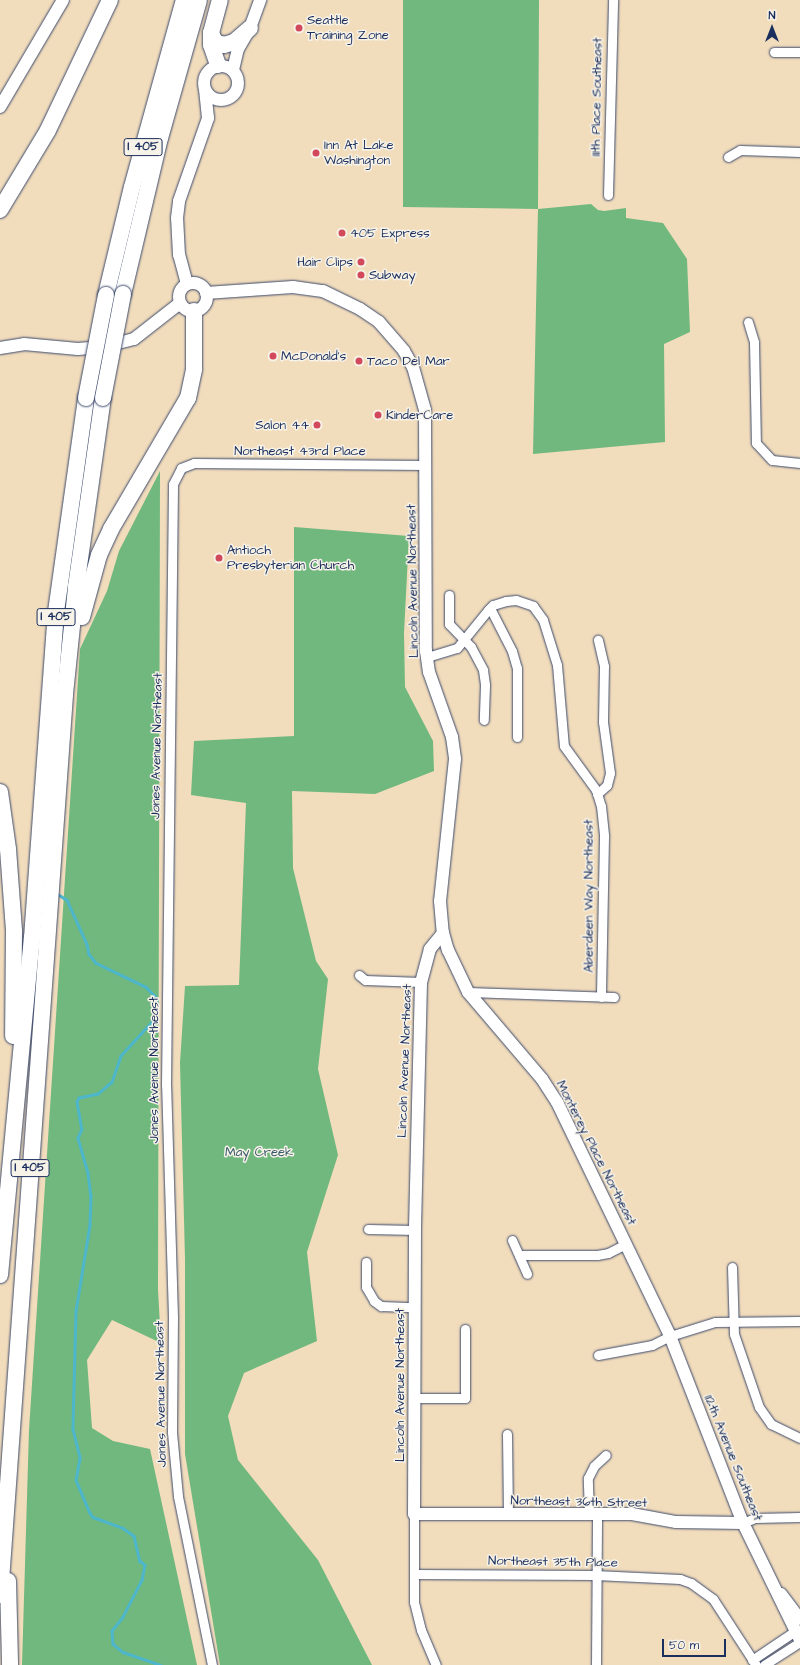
<!DOCTYPE html>
<style>
body{margin:0}
#map{position:relative;width:800px;height:1665px;overflow:hidden;background:#f1dcbc;font-family:"Architects Daughter",sans-serif}
div>[style]{position:absolute}
.forest>*{inset:0;background:#70b87e}
.stream>*{height:2.5px;margin:-1.25px;padding:0 1.25px;transform-origin:1.25px;border-radius:1.25px;background:#4db6cb}
.roads{filter:drop-shadow(0 0 1px #3b496c) drop-shadow(0 0 1px #3b496c)}
.street>*{height:9px;margin:-4.5px;padding:0 4.5px;transform-origin:4.5px;border-radius:4.5px;background:#fff}
.secondary>*{height:12px;margin:-6px;padding:0 6px;transform-origin:6px;border-radius:6px;background:#fff}
.secondary>.ring{margin:-6px;padding:0;box-sizing:content-box;background:none;border:12px solid #fff;border-radius:50%}
.highway>*{height:16px;margin:-8px;padding:0 8px;transform-origin:8px;border-radius:8px;background:#fff}
.bridges{filter:drop-shadow(0 0 1px #3b496c) drop-shadow(0 0 1px #3b496c)}
.highway-bridge>*{height:16px;margin:-8px;padding:0 8px;transform-origin:8px;border-radius:8px;background:#fff}
.dots>*{width:11px;height:11px;translate:-50% -50%;box-sizing:border-box;border:2px solid #f7f3e8;border-radius:50%}
span{translate:-50% -50%;white-space:nowrap;text-align:center;line-height:1.15;-webkit-text-stroke:3px #f7f3e8;paint-order:stroke}
.shield-label span{padding:1px 3px;background:#f7f3e8;border:1px solid;border-radius:3px;-webkit-text-stroke-width:0}
.shield-label{font-size:12px;color:#1b2f5e;font-weight:700}
.poi-label{font-size:13px;color:#1b2f5e}
.left{translate:0 -50%;text-align:left}
.right{translate:-100% -50%;text-align:right}
.street-label{font-size:13px;color:#1b2f5e}
.park-label{font-size:13px;color:#37596c}
.north{position:absolute;left:752px;top:8px;width:40px;height:40px;-webkit-text-stroke:3px #f7f3e8;paint-order:stroke;rotate:0deg;font-size:11px;font-weight:700;line-height:16px;text-align:center;color:#1b2f5e}
.north::after{content:'';display:block;margin:auto;width:14px;height:18px;background:#1b2f5e;clip-path:polygon(50% 0,100% 100%,50% 72%,0 100%)}
.scale{position:absolute;left:662px;top:1639px;width:64px;height:18px;box-sizing:border-box;border:2px solid #1b2f5e;border-top:0;padding-left:5px;font-size:12px;line-height:14px;white-space:nowrap;color:#1b2f5e;-webkit-text-stroke:3px #f7f3e8;paint-order:stroke}
</style>
<div id="map">
<div class="forest">
<div style="clip-path:polygon(403px 0,539px 0,538px 209px,591px 204px,598px 210px,604px 211px,626px 208px,626px 218px,663px 223px,687px 259px,690px 332px,664px 344px,665px 442px,533px 454px,538px 209px,403px 207px)"></div>
<div style="clip-path:polygon(160px 471px,158px 1290px,161px 1343px,112px 1320px,87px 1360px,92px 1428px,113px 1441px,150px 1449px,197px 1665px,22px 1665px,29px 1430px,80px 649px,107px 591px,119px 551px)"></div>
<div style="clip-path:polygon(294px 527px,409px 536px,404px 633px,405px 687px,433px 741px,434px 771px,375px 794px,292px 791px,293px 868px,316px 961px,328px 979px,318px 1069px,338px 1155px,307px 1252px,317px 1341px,244px 1373px,228px 1416px,238px 1460px,318px 1560px,372px 1665px,220px 1665px,185px 1454px,185px 1259px,180px 1063px,185px 986px,239px 985px,246px 803px,191px 795px,194px 741px,294px 736px)"></div>
</div>
<div class="stream">
<div style="left:56px;top:893px;width:13px;rotate:32deg"></div>
<div style="left:67px;top:900px;width:48px;rotate:65.6deg"></div>
<div style="left:87px;top:944px;width:10px;rotate:79deg"></div>
<div style="left:89px;top:954px;width:11px;rotate:52deg"></div>
<div style="left:96px;top:963px;width:55px;rotate:25.6deg"></div>
<div style="left:146px;top:987px;width:13px;rotate:45deg"></div>
<div style="left:155px;top:996px;width:5px;rotate:68deg"></div>
<div style="left:157px;top:1001px;width:19px;rotate:99deg"></div>
<div style="left:154px;top:1020px;width:49px;rotate:132.5deg"></div>
<div style="left:121px;top:1056px;width:28px;rotate:109deg"></div>
<div style="left:112px;top:1082px;width:18px;rotate:139deg"></div>
<div style="left:98px;top:1094px;width:19px;rotate:168deg"></div>
<div style="left:79px;top:1098px;width:4px;rotate:117deg"></div>
<div style="left:77px;top:1102px;width:27px;rotate:80deg"></div>
<div style="left:82px;top:1129px;width:10px;rotate:114deg"></div>
<div style="left:78px;top:1138px;width:36px;rotate:74deg"></div>
<div style="left:88px;top:1173px;width:23px;rotate:83deg"></div>
<div style="left:91px;top:1196px;width:29px;rotate:92deg"></div>
<div style="left:90px;top:1225px;width:87px;rotate:99.2deg"></div>
<div style="left:76px;top:1311px;width:118px;rotate:91.5deg"></div>
<div style="left:73px;top:1429px;width:30px;rotate:76deg"></div>
<div style="left:80px;top:1458px;width:22px;rotate:100deg"></div>
<div style="left:76px;top:1480px;width:36px;rotate:67deg"></div>
<div style="left:90px;top:1513px;width:5px;rotate:53deg"></div>
<div style="left:93px;top:1517px;width:32px;rotate:20deg"></div>
<div style="left:123px;top:1528px;width:14px;rotate:36deg"></div>
<div style="left:134px;top:1536px;width:26px;rotate:77deg"></div>
<div style="left:140px;top:1561px;width:6px;rotate:39deg"></div>
<div style="left:145px;top:1565px;width:15px;rotate:101deg"></div>
<div style="left:142px;top:1580px;width:42px;rotate:117.2deg"></div>
<div style="left:123px;top:1617px;width:18px;rotate:128deg"></div>
<div style="left:112px;top:1631px;width:13px;rotate:86deg"></div>
<div style="left:113px;top:1644px;width:13px;rotate:39deg"></div>
<div style="left:123px;top:1652px;width:40px;rotate:18.9deg"></div>
</div>
<div class="roads">
<div class="street">
<div style="left:774px;top:52px;width:26px"></div>
<div style="left:728px;top:157px;width:14px;rotate:-30deg"></div>
<div style="left:740px;top:150px;width:60px;rotate:1.9deg"></div>
<div style="left:608px;top:195px;width:195px;rotate:-88.5deg"></div>
<div style="left:748px;top:322px;width:21px;rotate:73deg"></div>
<div style="left:754px;top:342px;width:101px;rotate:88.9deg"></div>
<div style="left:756px;top:443px;width:23px;rotate:47deg"></div>
<div style="left:772px;top:460px;width:28px;rotate:6deg"></div>
<div style="left:449px;top:595px;width:29px;rotate:90deg"></div>
<div style="left:449px;top:624px;width:32px;rotate:46deg"></div>
<div style="left:471px;top:647px;width:26px;rotate:62deg"></div>
<div style="left:483px;top:670px;width:15px;rotate:82deg"></div>
<div style="left:485px;top:685px;width:35px;rotate:92deg"></div>
<div style="left:490px;top:608px;width:48px;rotate:62.9deg"></div>
<div style="left:512px;top:651px;width:18px;rotate:74deg"></div>
<div style="left:517px;top:668px;width:69px;rotate:90deg"></div>
<div style="left:427px;top:657px;width:31px;rotate:-17deg"></div>
<div style="left:457px;top:648px;width:49px;rotate:-50.8deg"></div>
<div style="left:488px;top:610px;width:7px;rotate:-45deg"></div>
<div style="left:493px;top:605px;width:14px;rotate:-17deg"></div>
<div style="left:506px;top:601px;width:10px;rotate:-6deg"></div>
<div style="left:516px;top:600px;width:18px;rotate:19deg"></div>
<div style="left:533px;top:606px;width:17px;rotate:54deg"></div>
<div style="left:543px;top:620px;width:47px;rotate:72.7deg"></div>
<div style="left:557px;top:665px;width:81px;rotate:85.1deg"></div>
<div style="left:564px;top:746px;width:54px;rotate:54deg"></div>
<div style="left:596px;top:790px;width:17px;rotate:73deg"></div>
<div style="left:601px;top:806px;width:31px;rotate:84deg"></div>
<div style="left:604px;top:837px;width:160px;rotate:91.1deg"></div>
<div style="left:597px;top:794px;width:13px;rotate:-42deg"></div>
<div style="left:607px;top:785px;width:12px;rotate:-76deg"></div>
<div style="left:610px;top:773px;width:51px;rotate:-97.8deg"></div>
<div style="left:603px;top:722px;width:56px;rotate:-89deg"></div>
<div style="left:604px;top:666px;width:27px;rotate:-103deg"></div>
<div style="left:359px;top:975px;width:8px;rotate:40deg"></div>
<div style="left:365px;top:980px;width:56px;rotate:2deg"></div>
<div style="left:468px;top:992px;width:146px;rotate:2deg"></div>
<div style="left:368px;top:1229px;width:47px;rotate:1.2deg"></div>
<div style="left:512px;top:1240px;width:37px;rotate:66deg"></div>
<div style="left:519px;top:1255px;width:78px"></div>
<div style="left:597px;top:1255px;width:11px;rotate:-10deg"></div>
<div style="left:608px;top:1253px;width:20px;rotate:-27deg"></div>
<div style="left:366px;top:1262px;width:25px;rotate:90deg"></div>
<div style="left:366px;top:1287px;width:16px;rotate:60deg"></div>
<div style="left:374px;top:1301px;width:9px;rotate:36deg"></div>
<div style="left:381px;top:1306px;width:33px;rotate:2deg"></div>
<div style="left:732px;top:1267px;width:67px;rotate:88.3deg"></div>
<div style="left:734px;top:1334px;width:77px;rotate:71.1deg"></div>
<div style="left:759px;top:1407px;width:21px;rotate:55deg"></div>
<div style="left:771px;top:1424px;width:32px;rotate:26deg"></div>
<div style="left:598px;top:1355px;width:55px;rotate:-10.5deg"></div>
<div style="left:652px;top:1345px;width:20px;rotate:-27deg"></div>
<div style="left:670px;top:1336px;width:47px;rotate:-17.3deg"></div>
<div style="left:715px;top:1322px;width:85px;rotate:-0.7deg"></div>
<div style="left:415px;top:1398px;width:50px"></div>
<div style="left:465px;top:1398px;width:69px;rotate:-90deg"></div>
<div style="left:507px;top:1434px;width:80px;rotate:89.3deg"></div>
<div style="left:414px;top:1514px;width:88px;rotate:90deg"></div>
<div style="left:414px;top:1602px;width:29px;rotate:76deg"></div>
<div style="left:421px;top:1630px;width:38px;rotate:67deg"></div>
<div style="left:589px;top:1514px;width:36px;rotate:-92deg"></div>
<div style="left:588px;top:1478px;width:13px;rotate:-63deg"></div>
<div style="left:594px;top:1466px;width:16px;rotate:-43deg"></div>
<div style="left:743px;top:1523px;width:13px;rotate:-23deg"></div>
<div style="left:755px;top:1518px;width:45px;rotate:-1.3deg"></div>
<div style="left:414px;top:1574px;width:181px;rotate:0.3deg"></div>
<div style="left:595px;top:1575px;width:85px;rotate:2.7deg"></div>
<div style="left:680px;top:1579px;width:12px;rotate:20deg"></div>
<div style="left:691px;top:1583px;width:27px;rotate:36deg"></div>
<div style="left:713px;top:1599px;width:79px;rotate:56.9deg"></div>
<div style="left:752px;top:1660px;width:52px;rotate:-34deg"></div>
<div style="left:212px;top:1665px;width:172px;rotate:-101.4deg"></div>
<div style="left:178px;top:1496px;width:64px;rotate:-95.4deg"></div>
<div style="left:172px;top:1432px;width:115px;rotate:-89.5deg"></div>
<div style="left:173px;top:1317px;width:232px;rotate:-91.7deg"></div>
<div style="left:166px;top:1085px;width:601px;rotate:-89.33deg"></div>
<div style="left:173px;top:484px;width:18px;rotate:-63deg"></div>
<div style="left:181px;top:468px;width:14px;rotate:-21deg"></div>
<div style="left:194px;top:463px;width:232px;rotate:0.5deg"></div>
<div style="left:596px;top:1665px;width:151px;rotate:-89.6deg"></div>
<div style="left:764px;top:1665px;width:43px;rotate:-32.6deg"></div>
</div>
<div class="secondary">
<div class="ring" style="left:204px;top:66px;width:22px;height:22px"></div>
<div style="left:233px;top:70px;width:22px;rotate:-77deg"></div>
<div style="left:238px;top:49px;width:24px;rotate:-60deg"></div>
<div style="left:250px;top:28px;width:30px;rotate:-70deg"></div>
<div style="left:0;top:107px;width:124px;rotate:-59.5deg"></div>
<div class="ring" style="left:179px;top:283px;width:16px;height:16px"></div>
<div style="left:187px;top:284px;width:30px;rotate:-105deg"></div>
<div style="left:179px;top:255px;width:37px;rotate:-93deg"></div>
<div style="left:177px;top:218px;width:17px;rotate:-83deg"></div>
<div style="left:179px;top:201px;width:88px;rotate:-70.7deg"></div>
<div style="left:208px;top:118px;width:28px;rotate:-96deg"></div>
<div style="left:206px;top:293px;width:87px;rotate:-3.9deg"></div>
<div style="left:293px;top:287px;width:30px;rotate:8deg"></div>
<div style="left:323px;top:291px;width:41px;rotate:25.9deg"></div>
<div style="left:360px;top:309px;width:23px;rotate:34deg"></div>
<div style="left:379px;top:322px;width:38px;rotate:49deg"></div>
<div style="left:404px;top:351px;width:18px;rotate:61deg"></div>
<div style="left:413px;top:367px;width:45px;rotate:74.4deg"></div>
<div style="left:425px;top:410px;width:241px;rotate:89.8deg"></div>
<div style="left:426px;top:651px;width:21px;rotate:82deg"></div>
<div style="left:429px;top:672px;width:69px;rotate:70.5deg"></div>
<div style="left:452px;top:737px;width:22px;rotate:82deg"></div>
<div style="left:455px;top:759px;width:143px;rotate:96deg"></div>
<div style="left:440px;top:901px;width:32px;rotate:85deg"></div>
<div style="left:443px;top:933px;width:18px;rotate:74deg"></div>
<div style="left:448px;top:950px;width:47px;rotate:64.5deg"></div>
<div style="left:468px;top:992px;width:114px;rotate:49.6deg"></div>
<div style="left:542px;top:1079px;width:27px;rotate:57deg"></div>
<div style="left:557px;top:1102px;width:260px;rotate:64.2deg"></div>
<div style="left:670px;top:1336px;width:201px;rotate:68.7deg"></div>
<div style="left:743px;top:1523px;width:130px;rotate:64deg"></div>
<div style="left:0;top:348px;width:24px;rotate:-9deg"></div>
<div style="left:24px;top:344px;width:54px;rotate:5.3deg"></div>
<div style="left:78px;top:349px;width:24px;rotate:-5deg"></div>
<div style="left:102px;top:347px;width:33px;rotate:-14deg"></div>
<div style="left:134px;top:339px;width:58px;rotate:-38deg"></div>
<div style="left:443px;top:933px;width:21px;rotate:129deg"></div>
<div style="left:430px;top:949px;width:34px;rotate:105deg"></div>
<div style="left:421px;top:982px;width:248px;rotate:91.4deg"></div>
<div style="left:415px;top:1230px;width:284px;rotate:90.2deg"></div>
<div style="left:414px;top:1514px;width:218px"></div>
<div style="left:632px;top:1514px;width:45px;rotate:10.3deg"></div>
<div style="left:676px;top:1522px;width:67px;rotate:0.9deg"></div>
<div style="left:781px;top:1594px;width:31px;rotate:53deg"></div>
</div>
<div class="highway">
<div style="left:211px;top:33px;width:10px;rotate:66deg"></div>
<div style="left:215px;top:42px;width:9px;rotate:18deg"></div>
<div style="left:224px;top:45px;width:10px;rotate:-17deg"></div>
<div style="left:234px;top:42px;width:21px;rotate:-41deg"></div>
<div style="left:218px;top:65px;width:21px;rotate:-109deg"></div>
<div style="left:211px;top:45px;width:12px;rotate:-90deg"></div>
<div style="left:211px;top:33px;width:34px;rotate:-75deg"></div>
<div style="left:0;top:210px;width:93px;rotate:-59deg"></div>
<div style="left:48px;top:130px;width:144px;rotate:-64.5deg"></div>
<div style="left:123px;top:294px;width:160px;rotate:-76.7deg"></div>
<div style="left:160px;top:138px;width:143px;rotate:-74.2deg"></div>
<div style="left:106px;top:295px;width:111px;rotate:-76.5deg"></div>
<div style="left:132px;top:187px;width:194px;rotate:-74.5deg"></div>
<div style="left:82px;top:617px;width:64px;rotate:-74.7deg"></div>
<div style="left:99px;top:555px;width:29px;rotate:-65deg"></div>
<div style="left:111px;top:529px;width:152px;rotate:-59.6deg"></div>
<div style="left:188px;top:398px;width:30px;rotate:-78deg"></div>
<div style="left:194px;top:369px;width:58px;rotate:-90deg"></div>
<div style="left:0;top:792px;width:58px;rotate:82deg"></div>
<div style="left:8px;top:849px;width:82px;rotate:85.8deg"></div>
<div style="left:14px;top:931px;width:105px;rotate:90.5deg"></div>
<div style="left:0;top:1275px;width:339px;rotate:-84.6deg"></div>
<div style="left:32px;top:938px;width:327px;rotate:-85.8deg"></div>
<div style="left:56px;top:612px;width:216px;rotate:-82deg"></div>
<div style="left:8px;top:1581px;width:84px;rotate:88.6deg"></div>
<div style="left:0;top:1595px;width:903px;rotate:-85.87deg"></div>
<div style="left:65px;top:694px;width:108px;rotate:-84.1deg"></div>
<div style="left:76px;top:587px;width:191px;rotate:-81.9deg"></div>
</div>
</div>
<div class="bridges">
<div class="highway-bridge">
<div style="left:86px;top:398px;width:105px;rotate:-79deg"></div>
<div style="left:103px;top:398px;width:106px;rotate:-79.1deg"></div>
</div>
</div>
<div class="dots">
<div style="left:299px;top:28px;background:#d1495b"></div>
<div style="left:316px;top:153px;background:#d1495b"></div>
<div style="left:342px;top:233px;background:#d1495b"></div>
<div style="left:361px;top:262px;background:#d1495b"></div>
<div style="left:361px;top:275px;background:#d1495b"></div>
<div style="left:273px;top:356px;background:#d1495b"></div>
<div style="left:359px;top:361px;background:#d1495b"></div>
<div style="left:378px;top:415px;background:#d1495b"></div>
<div style="left:317px;top:425px;background:#d1495b"></div>
<div style="left:219px;top:558px;background:#d1495b"></div>
</div>
<div class="shield-label">
<span style="left:143px;top:147px">I 405</span>
<span style="left:56px;top:617px">I 405</span>
<span style="left:30px;top:1168px">I 405</span>
</div>
<div class="poi-label">
<span class="left" style="left:307px;top:28px">Seattle<br>Training Zone</span>
<span class="left" style="left:324px;top:153px">Inn At Lake<br>Washington</span>
<span class="left" style="left:350px;top:233px">405 Express</span>
<span class="right" style="left:353px;top:262px">Hair Clips</span>
<span class="left" style="left:369px;top:275px">Subway</span>
<span class="left" style="left:281px;top:356px">McDonald's</span>
<span class="left" style="left:367px;top:361px">Taco Del Mar</span>
<span class="left" style="left:386px;top:415px">KinderCare</span>
<span class="right" style="left:309px;top:425px">Salon 44</span>
<span class="left" style="left:227px;top:558px">Antioch<br>Presbyterian Church</span>
</div>
<div class="street-label">
<span style="left:597px;top:97px;rotate:-89deg">111th Place Southeast</span>
<span style="left:300px;top:451px">Northeast 43rd Place</span>
<span style="left:413px;top:581px;rotate:-91deg">Lincoln Avenue Northeast</span>
<span style="left:157px;top:746px;rotate:-89deg">Jones Avenue Northeast</span>
<span style="left:589px;top:896px;rotate:-90deg">Aberdeen Way Northeast</span>
<span style="left:405px;top:1061px;rotate:-88deg">Lincoln Avenue Northeast</span>
<span style="left:154px;top:1070px;rotate:-90deg">Jones Avenue Northeast</span>
<span style="left:596px;top:1153px;rotate:63deg">Monterey Place Northeast</span>
<span style="left:400px;top:1385px;rotate:-90deg">Lincoln Avenue Northeast</span>
<span style="left:161px;top:1394px;rotate:-91deg">Jones Avenue Northeast</span>
<span style="left:733px;top:1458px;rotate:68deg">112th Avenue Southeast</span>
<span style="left:579px;top:1502px;rotate:1deg">Northeast 36th Street</span>
<span style="left:553px;top:1562px;rotate:1deg">Northeast 35th Place</span>
</div>
<div class="park-label">
<span style="left:259px;top:1152px">May Creek</span>
</div>
<div class="north">N</div>
<div class="scale">50 m</div>
</div>
